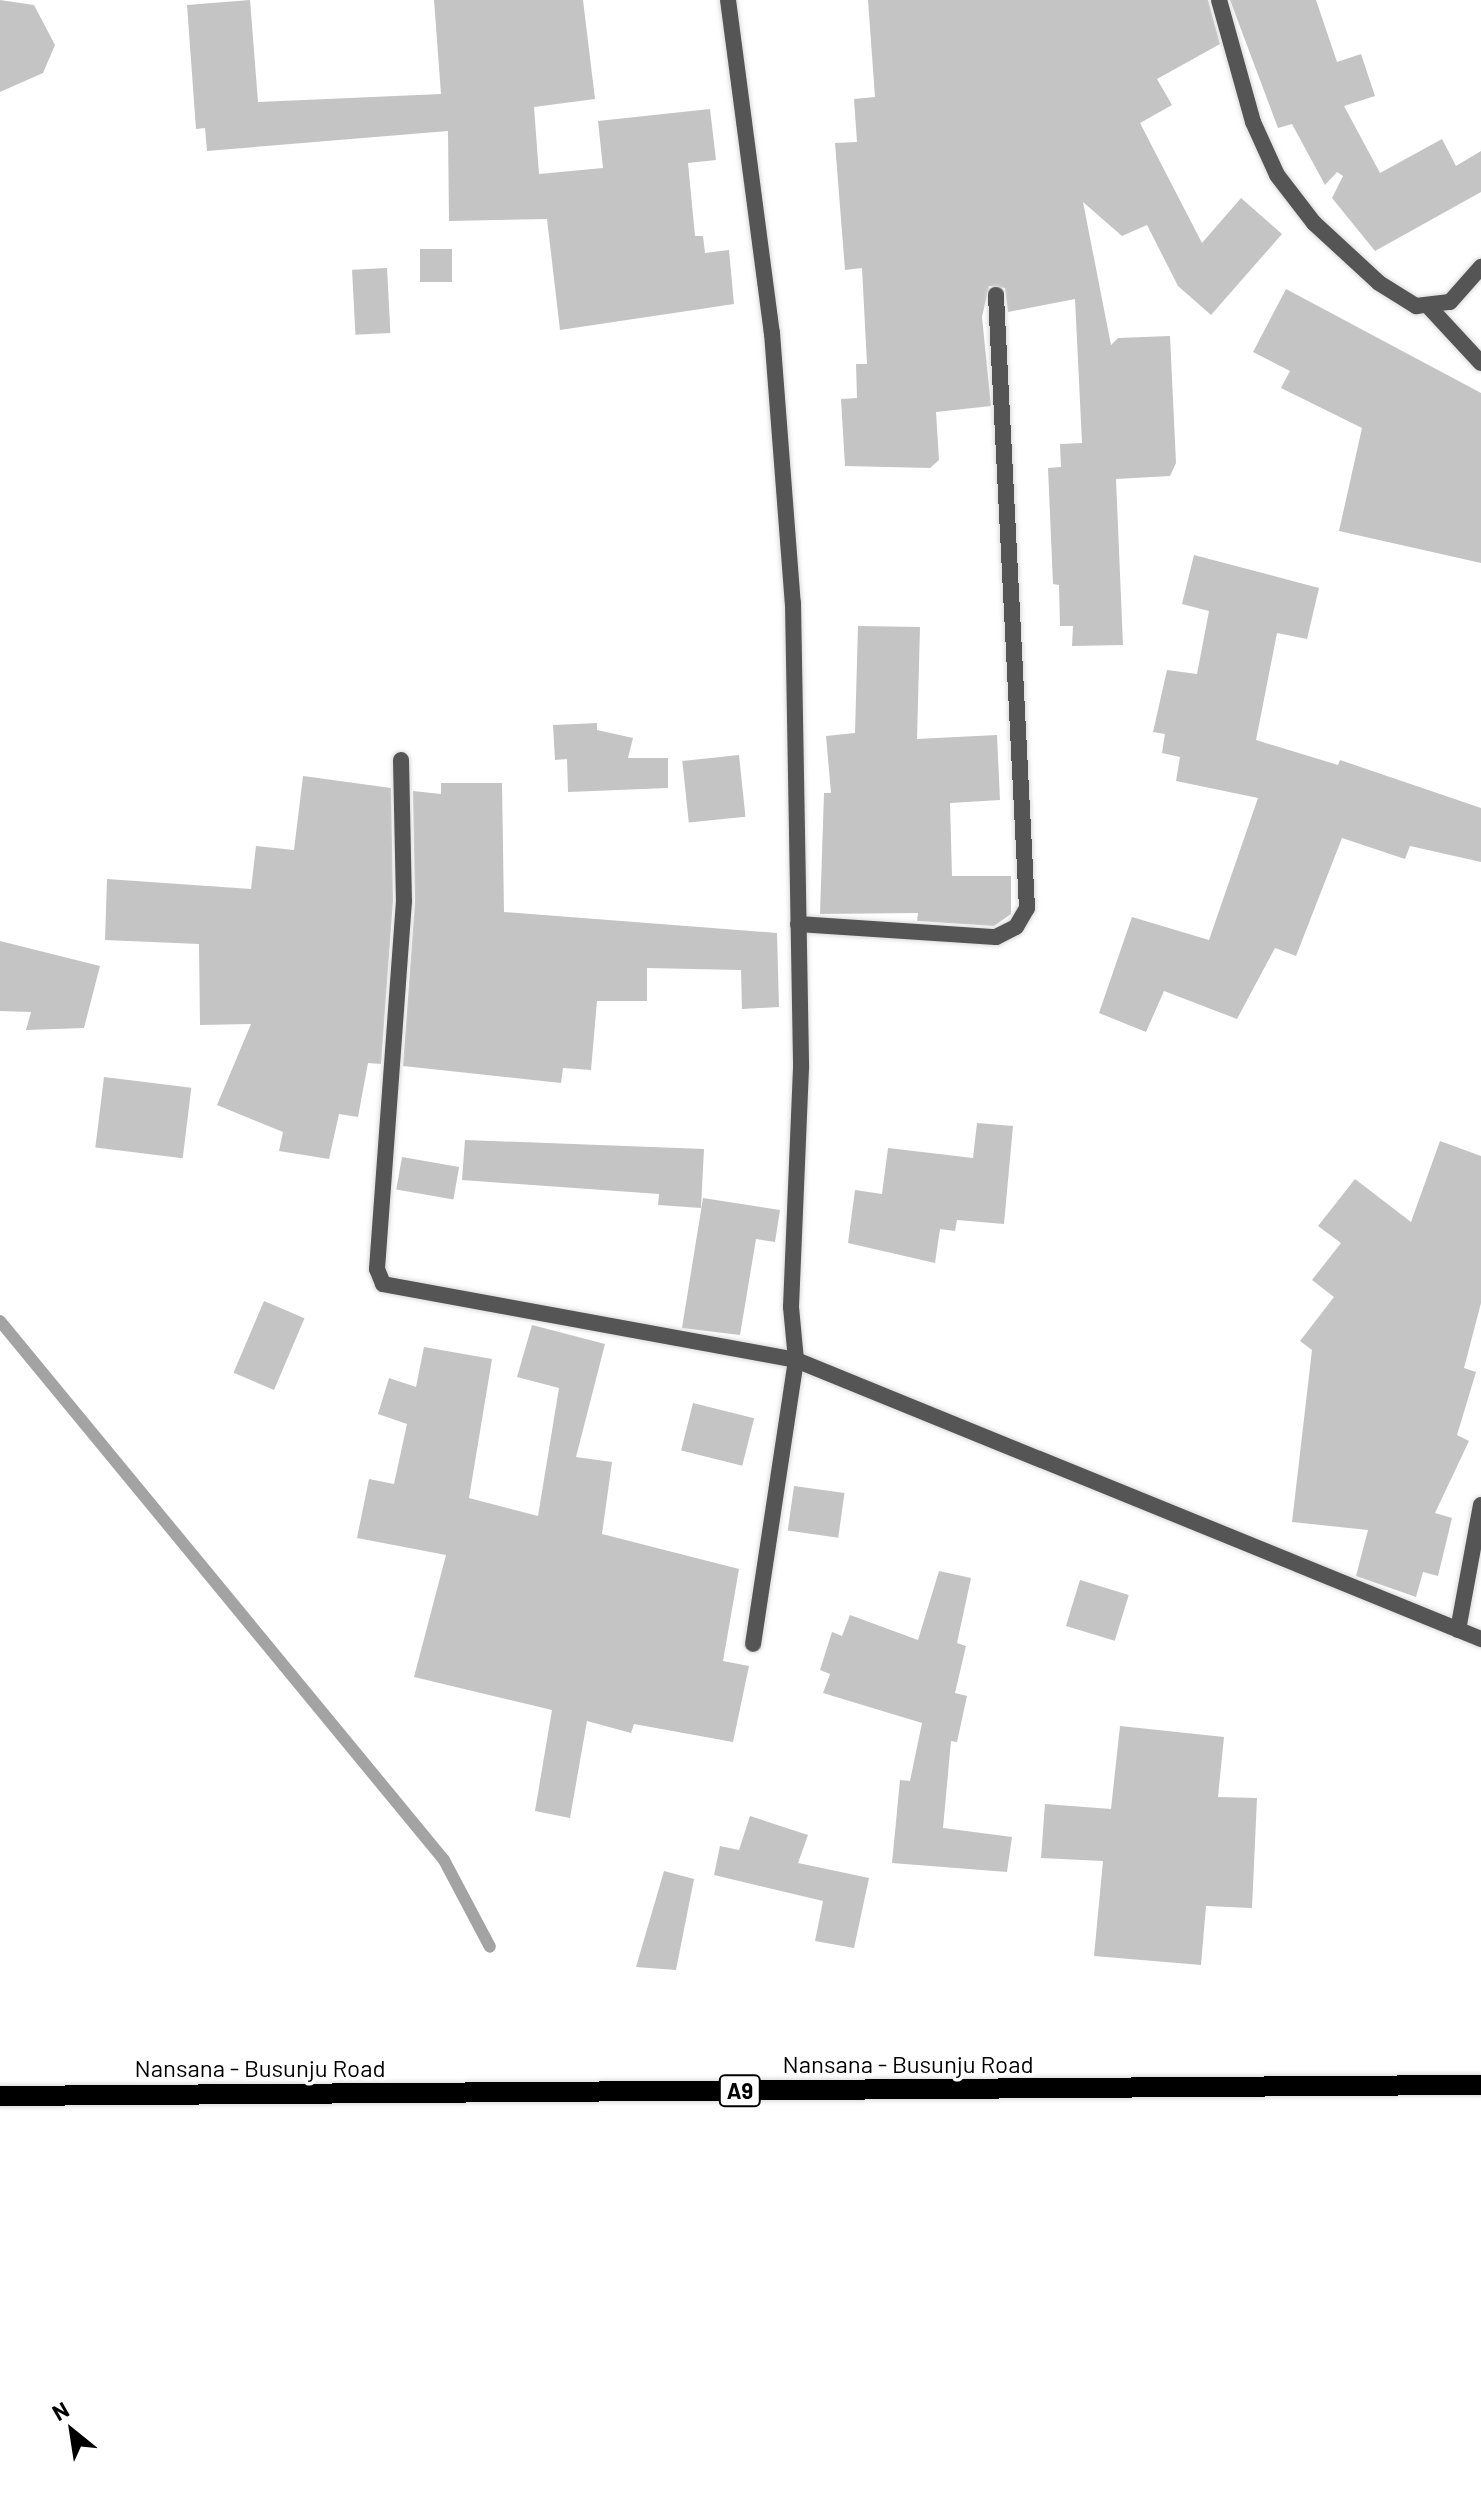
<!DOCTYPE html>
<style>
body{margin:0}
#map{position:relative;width:1481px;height:2503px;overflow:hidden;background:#fff;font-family:Barlow,sans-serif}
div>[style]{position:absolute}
.stream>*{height:12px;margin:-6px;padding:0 6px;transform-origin:6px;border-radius:6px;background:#a3a3a3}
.building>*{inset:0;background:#c4c4c4;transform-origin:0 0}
.roads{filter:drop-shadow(0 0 2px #dbdbdb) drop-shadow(0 0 2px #dbdbdb)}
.minor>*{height:16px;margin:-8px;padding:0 8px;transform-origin:8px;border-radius:8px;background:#555}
.primary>*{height:20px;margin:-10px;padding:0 10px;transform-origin:10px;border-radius:10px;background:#000}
span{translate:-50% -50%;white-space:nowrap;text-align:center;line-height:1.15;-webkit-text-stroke:7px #fff;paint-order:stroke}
.shield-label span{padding:2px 6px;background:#fff;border:2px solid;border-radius:6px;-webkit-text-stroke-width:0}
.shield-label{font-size:22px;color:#000;font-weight:700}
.street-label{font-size:24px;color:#000}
.north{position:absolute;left:32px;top:2391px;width:80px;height:80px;-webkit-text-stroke:6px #fff;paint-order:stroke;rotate:330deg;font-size:22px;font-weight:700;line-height:32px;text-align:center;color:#000}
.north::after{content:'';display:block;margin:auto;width:28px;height:36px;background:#000;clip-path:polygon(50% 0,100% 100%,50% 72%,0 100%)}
</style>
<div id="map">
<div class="stream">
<div style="left:0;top:1321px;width:698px;rotate:50.52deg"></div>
<div style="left:444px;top:1860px;width:98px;rotate:62.1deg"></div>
</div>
<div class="building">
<div style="clip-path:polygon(0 0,34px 5px,55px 45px,43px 73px,0 92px)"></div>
<div style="clip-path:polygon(250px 0,258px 102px,441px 94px,434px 0,583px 0,595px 99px,534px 107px,539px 174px,603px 168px,598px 121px,710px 109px,716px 160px,688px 163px,695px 236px,703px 236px,705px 253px,729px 250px,734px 304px,560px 330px,547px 219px,449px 221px,448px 131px,207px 151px,205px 128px,196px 129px,187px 5px)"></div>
<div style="clip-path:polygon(868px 0,1208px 0,1220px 44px,1157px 79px,1172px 105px,1140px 123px,1202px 243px,1241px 198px,1282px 234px,1211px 315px,1178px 286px,1147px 225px,1122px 236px,1083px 202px,1111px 345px,1118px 338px,1170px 336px,1176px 463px,1170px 476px,1116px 479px,1123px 645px,1072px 646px,1073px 626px,1060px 626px,1059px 585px,1053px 584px,1048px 468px,1061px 467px,1060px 444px,1082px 443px,1075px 299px,1008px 312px,1005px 288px,989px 286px,982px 317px,991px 406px,936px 412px,939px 460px,930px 468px,845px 466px,841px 399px,857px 398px,856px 364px,867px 364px,862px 268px,845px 270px,835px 143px,857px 142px,854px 99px,875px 97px)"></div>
<div style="clip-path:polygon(1230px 0,1316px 0,1337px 62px,1361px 54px,1375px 96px,1344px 106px,1380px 173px,1442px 139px,1456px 166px,1481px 151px,1481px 192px,1375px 251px,1332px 198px,1343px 176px,1337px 172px,1325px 185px,1292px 124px,1278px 128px)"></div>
<div style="left:452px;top:249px;width:33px;height:32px;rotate:90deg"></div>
<div style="left:387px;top:268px;width:65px;height:35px;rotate:87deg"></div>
<div style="clip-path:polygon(1286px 289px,1481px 393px,1481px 563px,1339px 531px,1362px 428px,1281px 388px,1290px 371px,1253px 352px)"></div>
<div style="clip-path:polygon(1194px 555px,1319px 588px,1307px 639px,1277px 633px,1256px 740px,1338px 765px,1340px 760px,1481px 808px,1481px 862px,1410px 846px,1405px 859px,1342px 838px,1296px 956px,1275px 948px,1237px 1019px,1164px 991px,1146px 1032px,1099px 1013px,1132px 917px,1209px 940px,1258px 798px,1176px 781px,1180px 757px,1162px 753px,1165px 734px,1153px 732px,1167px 670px,1197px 674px,1209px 611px,1182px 604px)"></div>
<div style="clip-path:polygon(858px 626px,920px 627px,917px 739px,997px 735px,1000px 800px,950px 803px,952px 876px,1011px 876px,1011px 914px,994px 926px,917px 921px,918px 913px,820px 914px,824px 793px,831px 793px,826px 736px,855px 733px)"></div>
<div style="clip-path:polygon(597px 723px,597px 730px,633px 738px,628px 758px,668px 758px,668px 788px,568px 792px,567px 759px,555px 760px,553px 725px)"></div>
<div style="left:739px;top:755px;width:62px;height:57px;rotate:84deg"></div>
<div style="clip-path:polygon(303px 776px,391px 788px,393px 901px,381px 1064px,368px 1063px,358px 1117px,339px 1114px,329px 1159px,279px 1151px,283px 1132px,217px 1105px,251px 1024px,200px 1025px,199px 944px,105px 940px,107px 879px,251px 889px,256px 846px,294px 850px)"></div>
<div style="clip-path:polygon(441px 783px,502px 783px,504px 912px,777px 933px,779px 1007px,742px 1009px,741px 970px,647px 968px,647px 1001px,597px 1001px,591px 1070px,563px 1068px,561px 1083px,403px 1066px,415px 902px,413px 791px,441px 794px)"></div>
<div style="clip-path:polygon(0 941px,100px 966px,84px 1028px,26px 1030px,31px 1012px,0 1011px)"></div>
<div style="left:104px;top:1077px;width:88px;height:71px;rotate:7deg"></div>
<div style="clip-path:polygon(977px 1123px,1013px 1126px,1004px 1224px,957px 1220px,955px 1231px,940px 1229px,935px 1263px,848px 1243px,855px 1190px,882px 1194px,888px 1148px,973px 1158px)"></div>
<div style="clip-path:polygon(465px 1140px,704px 1149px,701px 1208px,658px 1205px,659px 1194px,462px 1180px)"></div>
<div style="clip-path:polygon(1440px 1141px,1481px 1156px,1481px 1303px,1464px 1368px,1476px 1372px,1457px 1435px,1469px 1441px,1435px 1513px,1452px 1518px,1438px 1576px,1423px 1572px,1416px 1597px,1356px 1576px,1368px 1530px,1292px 1522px,1312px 1350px,1300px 1341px,1334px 1297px,1312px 1280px,1341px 1243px,1318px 1226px,1355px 1179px,1411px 1222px)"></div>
<div style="left:402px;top:1157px;width:58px;height:33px;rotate:10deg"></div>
<div style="clip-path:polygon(703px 1198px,780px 1210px,775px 1242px,756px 1239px,740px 1335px,682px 1328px)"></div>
<div style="left:264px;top:1301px;width:44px;height:78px;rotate:23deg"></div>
<div style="clip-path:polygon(532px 1325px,605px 1344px,576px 1457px,612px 1462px,602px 1534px,739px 1569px,723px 1661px,749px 1666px,733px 1742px,634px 1724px,631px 1733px,587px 1721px,570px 1818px,535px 1811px,552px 1710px,414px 1677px,446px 1555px,357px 1538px,369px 1479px,394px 1484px,407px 1424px,378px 1414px,389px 1378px,416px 1387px,424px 1347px,492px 1359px,469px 1498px,538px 1516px,559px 1388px,517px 1377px)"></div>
<div style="left:693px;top:1403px;width:63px;height:49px;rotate:14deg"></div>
<div style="left:794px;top:1486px;width:51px;height:45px;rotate:8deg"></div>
<div style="clip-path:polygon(939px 1571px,971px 1578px,957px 1643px,966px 1646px,955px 1693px,967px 1696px,957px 1742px,951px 1741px,943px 1828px,1012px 1837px,1007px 1872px,892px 1863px,900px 1780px,910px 1781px,922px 1723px,823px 1693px,830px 1674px,820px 1670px,832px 1632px,842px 1636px,850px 1615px,918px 1640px)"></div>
<div style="left:1080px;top:1580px;width:51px;height:48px;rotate:17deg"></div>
<div style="clip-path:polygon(1120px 1726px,1224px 1737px,1218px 1797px,1257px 1798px,1252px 1908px,1206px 1906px,1201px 1965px,1094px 1956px,1103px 1861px,1041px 1858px,1045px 1804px,1111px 1809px)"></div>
<div style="clip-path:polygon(750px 1816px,808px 1835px,798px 1863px,869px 1878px,854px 1948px,815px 1941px,823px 1901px,714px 1875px,720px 1846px,739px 1850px)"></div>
<div style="clip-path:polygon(664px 1871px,694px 1879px,676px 1970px,636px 1967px)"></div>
</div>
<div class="roads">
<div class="minor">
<div style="left:728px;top:0;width:336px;rotate:82.5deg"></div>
<div style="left:772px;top:333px;width:271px;rotate:85.6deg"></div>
<div style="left:793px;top:603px;width:465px;rotate:89deg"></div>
<div style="left:801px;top:1068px;width:239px;rotate:92.4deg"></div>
<div style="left:791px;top:1307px;width:53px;rotate:84.6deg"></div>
<div style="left:796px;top:1360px;width:740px;rotate:22.16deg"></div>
<div style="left:1219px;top:0;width:127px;rotate:74.4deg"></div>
<div style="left:1253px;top:122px;width:58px;rotate:65.6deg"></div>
<div style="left:1277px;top:175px;width:61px;rotate:52.4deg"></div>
<div style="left:1314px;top:223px;width:88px;rotate:42.7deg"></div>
<div style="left:1379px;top:283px;width:44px;rotate:31.9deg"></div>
<div style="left:1416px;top:306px;width:34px;rotate:-7deg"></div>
<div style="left:1450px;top:302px;width:47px;rotate:-48.5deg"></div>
<div style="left:1430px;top:308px;width:75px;rotate:47.2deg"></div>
<div style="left:401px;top:760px;width:141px;rotate:88.8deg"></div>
<div style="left:404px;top:901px;width:369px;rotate:94.2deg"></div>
<div style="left:377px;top:1269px;width:16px;rotate:68deg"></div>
<div style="left:383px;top:1284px;width:420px;rotate:10.4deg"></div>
<div style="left:796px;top:1360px;width:287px;rotate:98.6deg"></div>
<div style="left:798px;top:924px;width:198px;rotate:3.8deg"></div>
<div style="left:996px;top:937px;width:22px;rotate:-27deg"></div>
<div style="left:1016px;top:927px;width:22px;rotate:-60deg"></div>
<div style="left:1027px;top:908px;width:614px;rotate:-92.9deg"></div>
<div style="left:1458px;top:1630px;width:127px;rotate:-79.6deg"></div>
</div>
<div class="primary">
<div style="left:0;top:2096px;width:1481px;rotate:-0.43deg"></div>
</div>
</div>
<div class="shield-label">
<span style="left:740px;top:2091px">A9</span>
</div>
<div class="street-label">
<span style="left:908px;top:2064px">Nansana - Busunju Road</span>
<span style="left:260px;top:2068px">Nansana - Busunju Road</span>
</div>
<div class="north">N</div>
</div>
